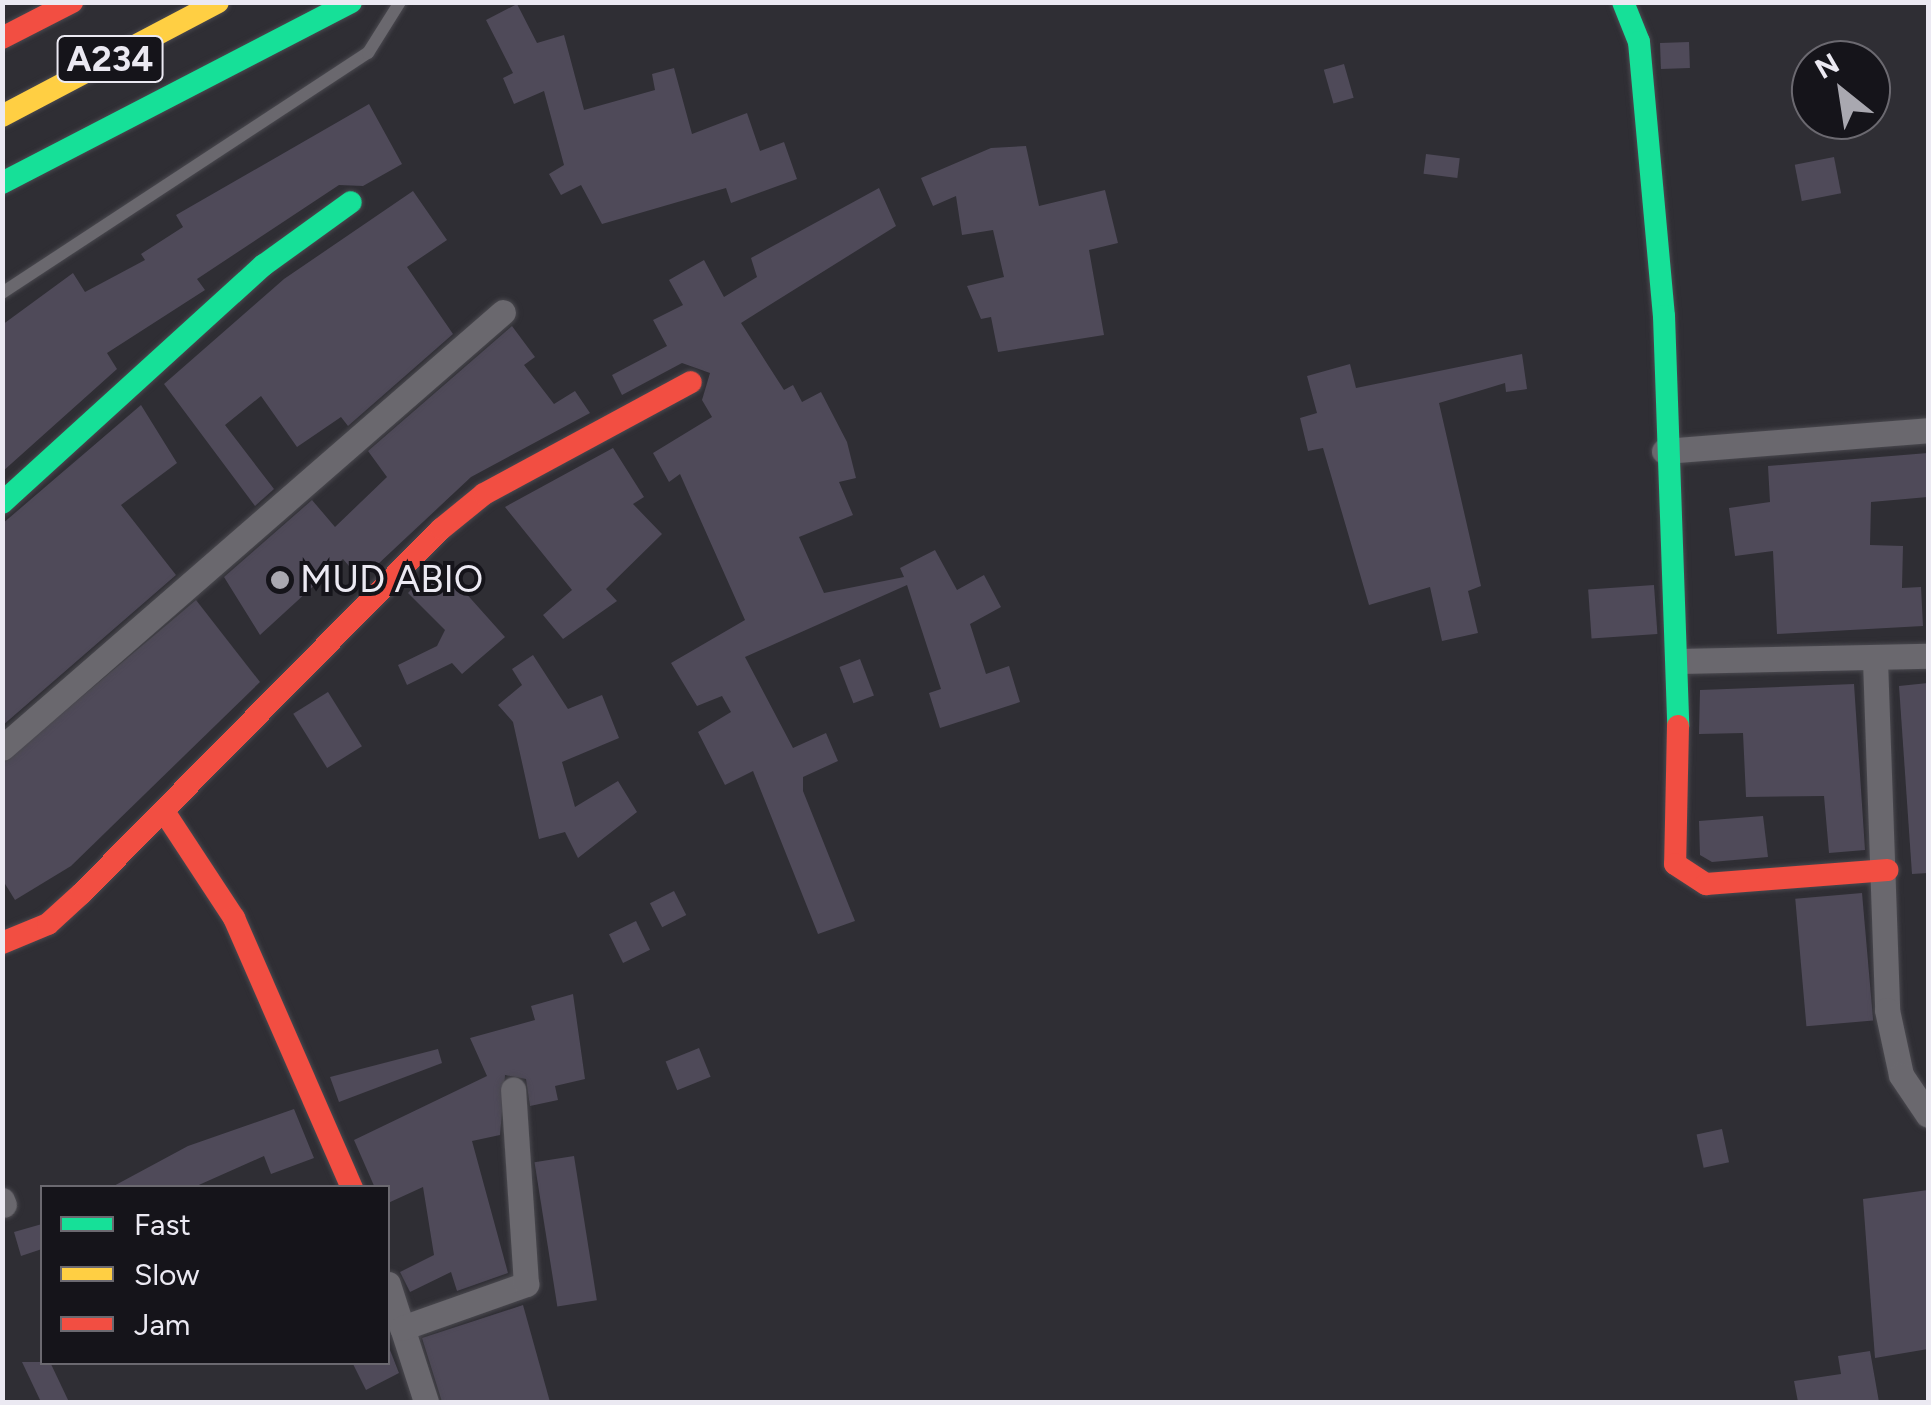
<!DOCTYPE html>
<style>
body{margin:0}
#map{position:relative;width:1931px;height:1405px;overflow:hidden;background:#2f2e34;font-family:Figtree,sans-serif}
div>[style]{position:absolute}
.building>*{inset:0;background:#4f4a59;transform-origin:0 0}
.roads{filter:drop-shadow(0 0 2px #4a494f) drop-shadow(0 0 2px #4a494f)}
.lane>*{height:12px;margin:-6px;padding:0 6px;transform-origin:6px;border-radius:6px;background:#6a686e}
.street>*{height:25px;margin:-12.5px;padding:0 12.5px;transform-origin:12.5px;border-radius:12.5px;background:#6a686e}
.fast>*{height:22px;margin:-11px;padding:0 11px;transform-origin:11px;border-radius:11px;background:#16e098}
.slow>*{height:22px;margin:-11px;padding:0 11px;transform-origin:11px;border-radius:11px;background:#ffcf43}
.jam>*{height:22px;margin:-11px;padding:0 11px;transform-origin:11px;border-radius:11px;background:#f24e42}
.dots>*{width:28px;height:28px;translate:-50% -50%;box-sizing:border-box;border:5px solid #15141a;border-radius:50%}
span{translate:-50% -50%;white-space:nowrap;text-align:center;line-height:1.15;-webkit-text-stroke:8px #15141a;paint-order:stroke}
.shield-label span{padding:2px 8px;background:#15141a;border:2px solid;border-radius:8px;-webkit-text-stroke-width:0}
.shield-label{font-size:35px;color:#ebe9f2;font-weight:700}
.poi-label{font-size:38px;color:#ebe9f2}
.left{translate:0 -50%;text-align:left}
.frame{position:absolute;inset:0;border:5px solid #ebe9f2;pointer-events:none}
.legend{position:absolute;left:40px;top:1185px;width:350px;height:180px;box-sizing:border-box;background:#15141a;border:2px solid #6b6970;margin:0;padding:12px 18px;list-style:none;font-size:30px;color:#ebe9f2}
.legend li{display:flex;align-items:center;gap:20px;height:50px}
.legend b{width:50px;border:2px solid #6b6970}
.north{position:absolute;left:1791px;top:40px;width:100px;height:100px;box-sizing:border-box;background:#15141a;border:2px solid #6b6970;border-radius:50%;rotate:330deg;font-size:28px;font-weight:700;line-height:40px;text-align:center;color:#ebe9f2}
.north::after{content:'';display:block;margin:auto;width:35px;height:45px;background:#a9a8b0;clip-path:polygon(50% 0,100% 100%,50% 72%,0 100%)}
</style>
<div id="map">
<div class="building">
<div style="clip-path:polygon(517px 4px,537px 43px,564px 35px,584px 110px,655px 90px,652px 74px,674px 68px,692px 134px,747px 113px,760px 151px,784px 142px,797px 179px,731px 203px,726px 188px,602px 224px,581px 185px,561px 195px,549px 174px,564px 165px,544px 91px,514px 104px,503px 78px,513px 73px,486px 20px)"></div>
<div style="left:1689px;top:42px;width:26px;height:29px;rotate:88deg"></div>
<div style="left:1344px;top:64px;width:35px;height:21px;rotate:74deg"></div>
<div style="clip-path:polygon(369px 104px,402px 164px,363px 186px,339px 185px,197px 279px,205px 290px,107px 353px,117px 369px,2px 472px,2px 325px,73px 273px,85px 292px,145px 260px,141px 254px,183px 227px,176px 215px)"></div>
<div style="clip-path:polygon(1026px 146px,1039px 206px,1105px 190px,1118px 243px,1089px 250px,1104px 335px,998px 352px,991px 317px,981px 319px,967px 286px,1004px 277px,993px 230px,962px 235px,956px 196px,933px 206px,921px 178px,991px 148px)"></div>
<div style="left:1426px;top:154px;width:34px;height:20px;rotate:7deg"></div>
<div style="left:1834px;top:157px;width:37px;height:40px;rotate:79deg"></div>
<div style="clip-path:polygon(879px 188px,896px 226px,741px 323px,784px 390px,793px 385px,802px 402px,821px 392px,847px 442px,856px 478px,839px 482px,853px 515px,799px 537px,824px 593px,904px 577px,900px 568px,935px 550px,957px 590px,984px 575px,1001px 607px,970px 624px,986px 674px,1009px 666px,1020px 702px,940px 728px,929px 693px,941px 689px,907px 585px,745px 657px,793px 748px,826px 733px,838px 761px,803px 777px,803px 791px,855px 921px,818px 934px,753px 771px,725px 785px,698px 732px,731px 712px,722px 696px,697px 706px,671px 663px,745px 620px,680px 474px,669px 482px,653px 453px,712px 417px,702px 400px,710px 373px,682px 363px,622px 395px,612px 375px,667px 346px,653px 320px,683px 305px,669px 280px,704px 260px,724px 297px,757px 277px,751px 258px)"></div>
<div style="clip-path:polygon(413px 191px,447px 240px,407px 267px,453px 334px,348px 426px,341px 417px,297px 447px,261px 396px,225px 425px,274px 489px,255px 506px,164px 384px,284px 279px)"></div>
<div style="clip-path:polygon(512px 326px,535px 357px,524px 365px,554px 404px,575px 391px,590px 413px,471px 477px,361px 580px,343px 559px,260px 635px,224px 577px,312px 500px,335px 527px,387px 477px,368px 451px)"></div>
<div style="clip-path:polygon(1522px 354px,1527px 389px,1506px 392px,1505px 383px,1439px 403px,1481px 586px,1468px 591px,1478px 633px,1442px 641px,1430px 587px,1369px 605px,1323px 448px,1308px 451px,1300px 418px,1317px 413px,1307px 376px,1350px 364px,1356px 388px)"></div>
<div style="clip-path:polygon(141px 405px,177px 463px,121px 505px,176px 575px,2px 726px,2px 524px)"></div>
<div style="clip-path:polygon(613px 448px,644px 497px,633px 504px,662px 534px,606px 589px,617px 601px,563px 639px,543px 615px,572px 590px,505px 507px)"></div>
<div style="clip-path:polygon(1928px 453px,1928px 497px,1871px 502px,1870px 545px,1903px 546px,1902px 588px,1921px 587px,1923px 626px,1777px 634px,1773px 551px,1735px 556px,1729px 508px,1770px 502px,1768px 466px)"></div>
<div style="clip-path:polygon(438px 562px,505px 637px,462px 674px,452px 663px,407px 685px,398px 665px,437px 646px,445px 630px,408px 593px)"></div>
<div style="left:1654px;top:585px;width:49px;height:66px;rotate:86deg"></div>
<div style="clip-path:polygon(196px 600px,260px 682px,71px 866px,15px 900px,2px 879px,2px 764px)"></div>
<div style="clip-path:polygon(533px 655px,568px 709px,602px 695px,619px 738px,562px 762px,575px 807px,618px 781px,637px 812px,578px 858px,565px 832px,539px 839px,513px 722px,498px 705px,522px 685px,512px 669px)"></div>
<div style="left:860px;top:659px;width:39px;height:22px;rotate:69deg"></div>
<div style="clip-path:polygon(1928px 683px,1928px 873px,1912px 874px,1899px 686px)"></div>
<div style="clip-path:polygon(1854px 684px,1865px 850px,1829px 853px,1824px 796px,1746px 797px,1743px 733px,1699px 734px,1700px 690px)"></div>
<div style="left:328px;top:692px;width:64px;height:41px;rotate:58deg"></div>
<div style="clip-path:polygon(1763px 816px,1768px 857px,1712px 862px,1700px 855px,1699px 821px)"></div>
<div style="left:674px;top:891px;width:27px;height:27px;rotate:63deg"></div>
<div style="left:1862px;top:893px;width:128px;height:67px;rotate:85deg"></div>
<div style="left:636px;top:921px;width:32px;height:30px;rotate:64deg"></div>
<div style="clip-path:polygon(573px 994px,585px 1079px,555px 1086px,558px 1100px,530px 1106px,526px 1079px,505px 1075px,500px 1135px,472px 1141px,508px 1273px,457px 1291px,451px 1272px,410px 1292px,400px 1272px,434px 1255px,423px 1187px,388px 1203px,388px 1188px,375px 1188px,354px 1140px,487px 1076px,470px 1038px,535px 1020px,531px 1006px)"></div>
<div style="left:699px;top:1048px;width:31px;height:36px;rotate:68deg"></div>
<div style="clip-path:polygon(438px 1049px,442px 1063px,339px 1102px,330px 1077px)"></div>
<div style="clip-path:polygon(294px 1109px,314px 1158px,271px 1174px,264px 1156px,192px 1188px,110px 1188px,188px 1146px)"></div>
<div style="left:1722px;top:1129px;width:34px;height:26px;rotate:78deg"></div>
<div style="left:574px;top:1156px;width:146px;height:40px;rotate:81deg"></div>
<div style="clip-path:polygon(1928px 1190px,1928px 1349px,1875px 1358px,1863px 1199px)"></div>
<div style="clip-path:polygon(42px 1224px,42px 1249px,21px 1256px,14px 1232px)"></div>
<div style="clip-path:polygon(523px 1305px,550px 1402px,442px 1402px,422px 1338px)"></div>
<div style="clip-path:polygon(388px 1345px,399px 1373px,366px 1390px,352px 1362px,388px 1362px)"></div>
<div style="clip-path:polygon(1870px 1351px,1879px 1402px,1798px 1402px,1794px 1381px,1841px 1374px,1838px 1356px)"></div>
<div style="clip-path:polygon(22px 1362px,50px 1362px,69px 1402px,41px 1402px)"></div>
</div>
<div class="roads">
<div class="lane">
<div style="left:2px;top:293px;width:438px;rotate:-33.3deg"></div>
<div style="left:368px;top:53px;width:60px;rotate:-57.9deg"></div>
</div>
<div class="street">
<div style="left:1664px;top:451px;width:265px;rotate:-4.5deg"></div>
<div style="left:1875px;top:660px;width:350px;rotate:88deg"></div>
<div style="left:1887px;top:1010px;width:66px;rotate:77.8deg"></div>
<div style="left:1901px;top:1075px;width:48px;rotate:56deg"></div>
<div style="left:1679px;top:661px;width:249px;rotate:-1.2deg"></div>
<div style="left:2px;top:748px;width:664px;rotate:-41.03deg"></div>
<div style="left:2px;top:1200px;width:5px;rotate:68deg"></div>
<div style="left:388px;top:1284px;width:124px;rotate:72.1deg"></div>
<div style="left:402px;top:1328px;width:132px;rotate:-19.5deg"></div>
<div style="left:526px;top:1284px;width:195px;rotate:-93.8deg"></div>
</div>
<div class="fast">
<div style="left:1623px;top:2px;width:43px;rotate:68.2deg"></div>
<div style="left:1639px;top:42px;width:275px;rotate:84.8deg"></div>
<div style="left:1664px;top:316px;width:410px;rotate:88deg"></div>
<div style="left:2px;top:183px;width:393px;rotate:-27.4deg"></div>
<div style="left:2px;top:503px;width:354px;rotate:-42.3deg"></div>
<div style="left:264px;top:265px;width:107px;rotate:-35.9deg"></div>
</div>
<div class="slow">
<div style="left:2px;top:116px;width:244px;rotate:-27.8deg"></div>
</div>
<div class="jam">
<div style="left:2px;top:38px;width:79px;rotate:-27.2deg"></div>
<div style="left:1678px;top:726px;width:138px;rotate:91.2deg"></div>
<div style="left:1675px;top:864px;width:37px;rotate:33deg"></div>
<div style="left:1706px;top:884px;width:182px;rotate:-4.4deg"></div>
<div style="left:165px;top:813px;width:126px;rotate:56.7deg"></div>
<div style="left:234px;top:918px;width:295px;rotate:66.4deg"></div>
<div style="left:2px;top:943px;width:50px;rotate:-22.4deg"></div>
<div style="left:48px;top:924px;width:45px;rotate:-42.3deg"></div>
<div style="left:81px;top:894px;width:513px;rotate:-45.4deg"></div>
<div style="left:441px;top:529px;width:55px;rotate:-39.1deg"></div>
<div style="left:484px;top:494px;width:235px;rotate:-28.4deg"></div>
</div>
</div>
<div class="dots">
<div style="left:280px;top:580px;background:#a9a8b0"></div>
</div>
<div class="shield-label">
<span style="left:110px;top:59px">A234</span>
</div>
<div class="poi-label">
<span class="left" style="left:300px;top:580px">MUD ABIO</span>
</div>
<div class="frame"></div>
<ul class="legend">
<li><b style="height:12px;background:#16e098"></b>Fast</li>
<li><b style="height:12px;background:#ffcf43"></b>Slow</li>
<li><b style="height:12px;background:#f24e42"></b>Jam</li>
</ul>
<div class="north">N</div>
</div>
